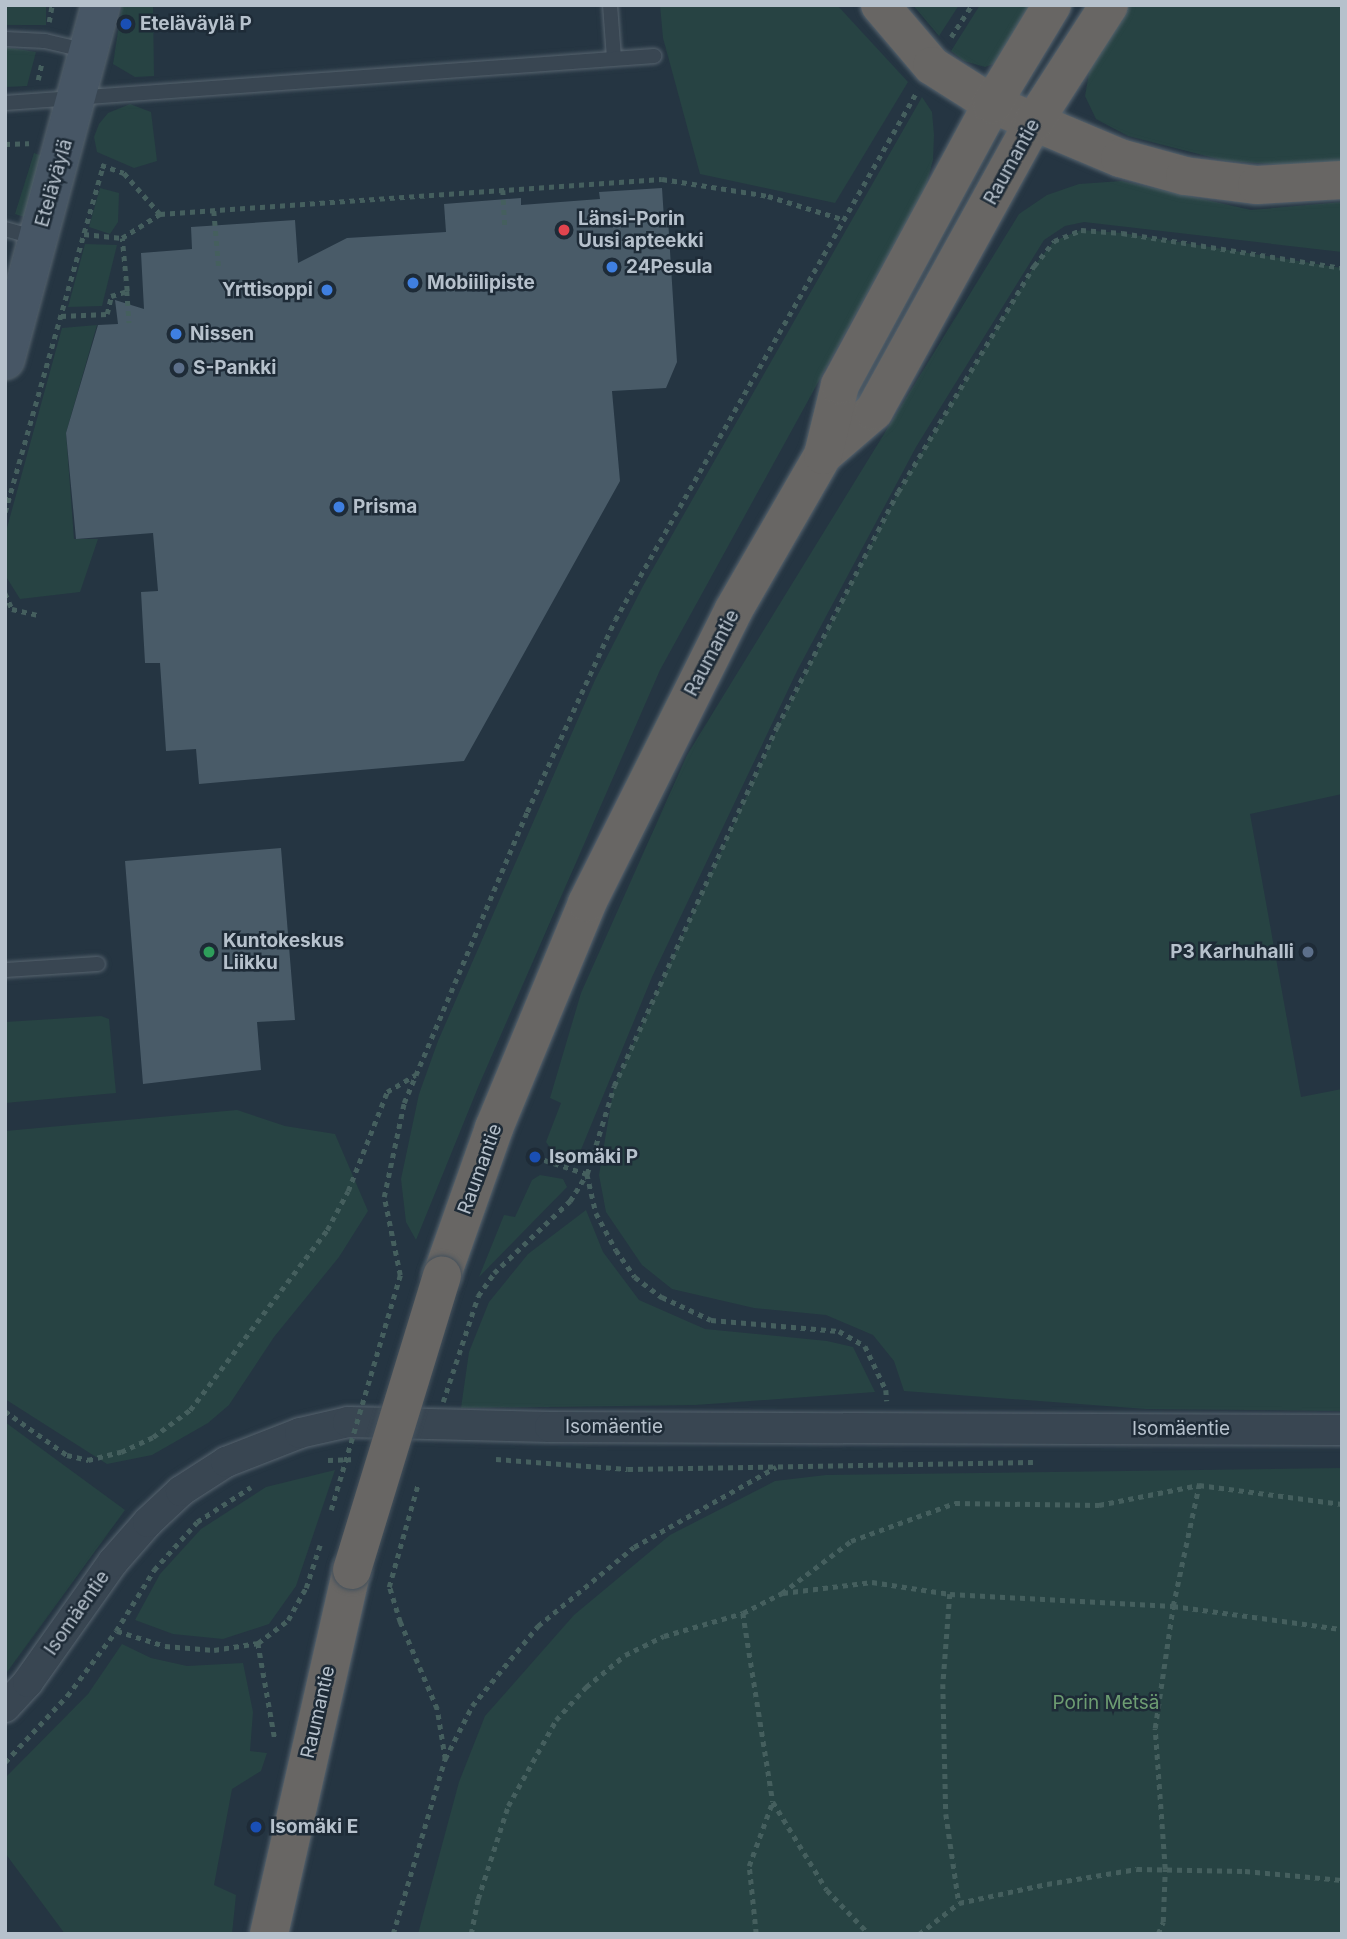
<!DOCTYPE html>
<meta charset="utf-8">
<style>
body{margin:0}
#map{position:relative;width:1347px;height:1939px;overflow:hidden;background:#253542;font-family:Inter,sans-serif}
div>[style]{position:absolute}
.green>*{inset:0;background:#274343;transform-origin:0 0}
.building>*{inset:0;background:#495b68}
.path>*{height:4.5px;margin-top:-2.25px;transform-origin:0;background:repeating-linear-gradient(90deg,#455f5e 0 5px,transparent 0 10px)}
.roads{filter:drop-shadow(0 0 2px #57646f) drop-shadow(0 0 2px #57646f)}
.service>*{height:14px;margin:-7px;padding:0 7px;transform-origin:7px;border-radius:7px;background:#394652}
.minor>*{height:30px;margin:-15px;padding:0 15px;transform-origin:15px;border-radius:15px;background:#394652}
.secondary>*{height:38px;margin:-19px;padding:0 19px;transform-origin:19px;border-radius:19px;background:#475665}
.trunk>*{height:38px;margin:-19px;padding:0 19px;transform-origin:19px;border-radius:19px;background:#686664}
.path-bridge>*{height:4.5px;margin-top:-2.25px;transform-origin:0;background:repeating-linear-gradient(90deg,#455f5e 0 5px,transparent 0 10px)}
.bridges{filter:drop-shadow(0 0 2px #44515c) drop-shadow(0 0 2px #44515c)}
.trunk-bridge>*{height:38px;margin:-19px;padding:0 19px;transform-origin:19px;border-radius:19px;background:#686664}
.dots>*{width:19px;height:19px;translate:-50% -50%;box-sizing:border-box;border:4px solid #1e2b37;border-radius:50%}
span{translate:-50% -50%;white-space:nowrap;text-align:center;line-height:1.15;-webkit-text-stroke:5px #1e2b37;paint-order:stroke}
.poi-label{font-size:19px;color:#b6c1cc;font-weight:700}
.left{translate:0 -50%;text-align:left}
.right{translate:-100% -50%;text-align:right}
.street-label{font-size:19px;color:#b6c1cc}
.park-label{font-size:19px;color:#6d9d72}
.frame{position:absolute;inset:0;border:7px solid #b6c1cc;pointer-events:none}
</style>
<div id="map">
<div class="green">
<div style="left:5px;top:5px;width:41px;height:20px"></div>
<div style="clip-path:polygon(122px 5px,153px 5px,154px 76px,135px 77px,113px 64px)"></div>
<div style="clip-path:polygon(660px 5px,837px 5px,908px 82px,835px 203px,700px 174px,663px 38px)"></div>
<div style="clip-path:polygon(913px 5px,959px 5px,939px 36px)"></div>
<div style="clip-path:polygon(980px 5px,1033px 5px,999px 62px,985px 67px,964px 61px,951px 51px)"></div>
<div style="clip-path:polygon(1126px 5px,1342px 5px,1342px 163px,1317px 167px,1226px 161px,1128px 136px,1096px 119px,1085px 96px,1090px 68px)"></div>
<div style="clip-path:polygon(5px 47px,36px 52px,27px 86px,5px 87px)"></div>
<div style="clip-path:polygon(922px 97px,932px 112px,934px 135px,933px 160px,926px 186px,660px 670px,479px 1085px,416px 1240px,406px 1222px,401px 1179px,419px 1094px,438px 1041px,595px 680px,643px 586px)"></div>
<div style="clip-path:polygon(130px 104px,151px 112px,157px 161px,134px 168px,97px 152px,94px 137px,99px 124px,108px 113px)"></div>
<div style="clip-path:polygon(34px 153px,43px 156px,27px 218px,15px 214px)"></div>
<div style="clip-path:polygon(1122px 181px,1251px 210px,1342px 202px,1342px 252px,1084px 222px,1065px 226px,1044px 240px,916px 447px,797px 671px,652px 977px,580px 1152px,569px 1155px,554px 1153px,546px 1142px,561px 1103px,550px 1098px,581px 993px,687px 755px,1019px 214px,1047px 195px,1079px 184px)"></div>
<div style="clip-path:polygon(100px 188px,119px 193px,118px 222px,110px 234px,89px 227px)"></div>
<div style="clip-path:polygon(1081px 230px,1122px 233px,1342px 268px,1342px 794px,1250px 814px,1301px 1097px,1342px 1089px,1342px 1411px,1146px 1409px,904px 1391px,894px 1361px,873px 1335px,826px 1315px,754px 1308px,672px 1289px,642px 1265px,606px 1212px,599px 1175px,614px 1086px,777px 729px,898px 492px,1034px 266px,1054px 241px)"></div>
<div style="clip-path:polygon(85px 244px,117px 245px,102px 306px,68px 307px)"></div>
<div style="clip-path:polygon(97px 325px,66px 433px,74px 539px,98px 539px,80px 592px,20px 599px,5px 575px,5px 535px,62px 328px)"></div>
<div style="clip-path:polygon(101px 1016px,109px 1019px,116px 1093px,5px 1103px,5px 1022px)"></div>
<div style="clip-path:polygon(237px 1110px,285px 1126px,335px 1134px,368px 1211px,339px 1257px,274px 1337px,229px 1405px,208px 1423px,152px 1455px,107px 1464px,5px 1399px,5px 1131px)"></div>
<div style="clip-path:polygon(540px 1175px,563px 1179px,567px 1187px,479px 1277px,504px 1215px,515px 1217px,532px 1180px)"></div>
<div style="clip-path:polygon(586px 1210px,603px 1252px,639px 1300px,705px 1329px,827px 1341px,853px 1347px,875px 1392px,696px 1405px,461px 1408px,469px 1352px,489px 1302px,528px 1254px)"></div>
<div style="clip-path:polygon(5px 1422px,125px 1510px,5px 1675px)"></div>
<div style="clip-path:polygon(1342px 1468px,1342px 1934px,418px 1934px,459px 1782px,485px 1716px,574px 1615px,670px 1535px,775px 1481px,826px 1475px)"></div>
<div style="clip-path:polygon(335px 1470px,296px 1586px,269px 1624px,223px 1639px,173px 1634px,135px 1620px,160px 1574px,201px 1529px,266px 1487px)"></div>
<div style="clip-path:polygon(122px 1644px,151px 1658px,187px 1666px,243px 1663px,253px 1712px,250px 1751px,267px 1753px,261px 1771px,232px 1789px,214px 1885px,236px 1895px,232px 1934px,65px 1934px,5px 1853px,5px 1778px,88px 1694px)"></div>
</div>
<div class="building">
<div style="clip-path:polygon(662px 188px,664px 219px,668px 219px,677px 362px,666px 388px,612px 391px,620px 481px,464px 761px,199px 784px,196px 749px,166px 751px,160px 663px,145px 663px,141px 592px,158px 591px,153px 533px,76px 539px,66px 433px,98px 325px,118px 324px,115px 300px,144px 309px,141px 253px,192px 249px,191px 227px,295px 220px,298px 263px,347px 238px,446px 232px,444px 204px,521px 198px,521px 205px,600px 199px,599px 192px)"></div>
<div style="clip-path:polygon(281px 848px,295px 1020px,257px 1022px,261px 1070px,143px 1084px,125px 861px)"></div>
</div>
<div class="path">
<div style="left:49px;top:22px;width:17px;rotate:-80deg"></div>
<div style="left:951px;top:37px;width:38px;rotate:-57deg"></div>
<div style="left:38px;top:80px;width:19px;rotate:-78deg"></div>
<div style="left:5px;top:144px;width:24px;rotate:-2deg"></div>
<div style="left:101px;top:165px;width:24px;rotate:19deg"></div>
<div style="left:124px;top:173px;width:55px;rotate:48.7deg"></div>
<div style="left:503px;top:190px;width:37px;rotate:87deg"></div>
<div style="left:214px;top:211px;width:58px;rotate:85.1deg"></div>
<div style="left:84px;top:234px;width:38px;rotate:6deg"></div>
<div style="left:127px;top:291px;width:32px;rotate:86deg"></div>
<div style="left:61px;top:316px;width:46px;rotate:-2.5deg"></div>
<div style="left:107px;top:314px;width:18px;rotate:-77deg"></div>
<div style="left:111px;top:296px;width:17px;rotate:-17deg"></div>
<div style="left:127px;top:291px;width:53px;rotate:-95.4deg"></div>
<div style="left:122px;top:238px;width:45px;rotate:-32.3deg"></div>
<div style="left:160px;top:214px;width:503px;rotate:-3.99deg"></div>
<div style="left:662px;top:179px;width:107px;rotate:9.1deg"></div>
<div style="left:768px;top:196px;width:77px;rotate:17.3deg"></div>
<div style="left:5px;top:512px;width:360px;rotate:-74.2deg"></div>
<div style="left:5px;top:593px;width:17px;rotate:66deg"></div>
<div style="left:12px;top:609px;width:26px;rotate:13deg"></div>
<div style="left:535px;top:1157px;width:55px;rotate:18.1deg"></div>
<div style="left:587px;top:1174px;width:40px;rotate:77deg"></div>
<div style="left:596px;top:1213px;width:42px;rotate:61.6deg"></div>
<div style="left:616px;top:1250px;width:33px;rotate:55deg"></div>
<div style="left:635px;top:1277px;width:34px;rotate:37deg"></div>
<div style="left:662px;top:1297px;width:54px;rotate:25.1deg"></div>
<div style="left:711px;top:1320px;width:128px;rotate:4.9deg"></div>
<div style="left:839px;top:1331px;width:30px;rotate:30deg"></div>
<div style="left:865px;top:1346px;width:49px;rotate:64.5deg"></div>
<div style="left:886px;top:1390px;width:11px;rotate:85deg"></div>
<div style="left:400px;top:1275px;width:80px;rotate:-101.6deg"></div>
<div style="left:384px;top:1197px;width:96px;rotate:-78deg"></div>
<div style="left:404px;top:1103px;width:316px;rotate:-67.1deg"></div>
<div style="left:527px;top:812px;width:211px;rotate:-65.4deg"></div>
<div style="left:615px;top:620px;width:605px;rotate:-60.26deg"></div>
<div style="left:478px;top:1296px;width:28px;rotate:-55deg"></div>
<div style="left:494px;top:1273px;width:105px;rotate:-43.5deg"></div>
<div style="left:570px;top:1201px;width:32px;rotate:-58deg"></div>
<div style="left:587px;top:1174px;width:92px;rotate:-72.9deg"></div>
<div style="left:614px;top:1086px;width:394px;rotate:-65.6deg"></div>
<div style="left:777px;top:727px;width:264px;rotate:-62.8deg"></div>
<div style="left:898px;top:492px;width:264px;rotate:-59deg"></div>
<div style="left:1034px;top:266px;width:32px;rotate:-51deg"></div>
<div style="left:1054px;top:241px;width:29px;rotate:-22deg"></div>
<div style="left:1081px;top:230px;width:41px;rotate:4.2deg"></div>
<div style="left:1122px;top:233px;width:223px;rotate:9deg"></div>
<div style="left:5px;top:1411px;width:76px;rotate:35.4deg"></div>
<div style="left:67px;top:1455px;width:22px;rotate:13deg"></div>
<div style="left:88px;top:1460px;width:34px;rotate:-14deg"></div>
<div style="left:121px;top:1452px;width:35px;rotate:-25deg"></div>
<div style="left:153px;top:1437px;width:46px;rotate:-36.1deg"></div>
<div style="left:190px;top:1410px;width:226px;rotate:-52.7deg"></div>
<div style="left:327px;top:1230px;width:44px;rotate:-61.7deg"></div>
<div style="left:348px;top:1191px;width:106px;rotate:-68.5deg"></div>
<div style="left:387px;top:1092px;width:33px;rotate:-31deg"></div>
<div style="left:496px;top:1459px;width:132px;rotate:4.3deg"></div>
<div style="left:628px;top:1469px;width:405px;rotate:-1deg"></div>
<div style="left:328px;top:1460px;width:23px;rotate:-2deg"></div>
<div style="left:783px;top:1593px;width:90px;rotate:-7deg"></div>
<div style="left:872px;top:1582px;width:79px;rotate:8.7deg"></div>
<div style="left:950px;top:1594px;width:223px;rotate:3.1deg"></div>
<div style="left:1173px;top:1606px;width:171px;rotate:7.8deg"></div>
<div style="left:950px;top:1594px;width:90px;rotate:94.4deg"></div>
<div style="left:943px;top:1684px;width:130px;rotate:88.7deg"></div>
<div style="left:946px;top:1814px;width:90px;rotate:81.7deg"></div>
<div style="left:743px;top:1613px;width:191px;rotate:81deg"></div>
<div style="left:773px;top:1802px;width:103px;rotate:58.5deg"></div>
<div style="left:827px;top:1890px;width:61px;rotate:46.3deg"></div>
<div style="left:117px;top:1631px;width:50px;rotate:17.4deg"></div>
<div style="left:165px;top:1646px;width:49px;rotate:4.7deg"></div>
<div style="left:214px;top:1650px;width:45px;rotate:-9deg"></div>
<div style="left:258px;top:1643px;width:38px;rotate:-37deg"></div>
<div style="left:288px;top:1620px;width:37px;rotate:-61deg"></div>
<div style="left:306px;top:1588px;width:45px;rotate:-72deg"></div>
<div style="left:258px;top:1643px;width:97px;rotate:80deg"></div>
<div style="left:445px;top:1759px;width:59px;rotate:-63deg"></div>
<div style="left:472px;top:1706px;width:104px;rotate:-50.5deg"></div>
<div style="left:538px;top:1626px;width:124px;rotate:-39.5deg"></div>
<div style="left:634px;top:1547px;width:163px;rotate:-29.4deg"></div>
<div style="left:5px;top:1762px;width:91px;rotate:-46.8deg"></div>
<div style="left:67px;top:1696px;width:81px;rotate:-53deg"></div>
<div style="left:116px;top:1631px;width:72px;rotate:-58.1deg"></div>
<div style="left:154px;top:1570px;width:64px;rotate:-48.1deg"></div>
<div style="left:197px;top:1522px;width:64px;rotate:-32.9deg"></div>
<div style="left:393px;top:1934px;width:183px;rotate:-73.5deg"></div>
<div style="left:445px;top:1759px;width:51px;rotate:-99.1deg"></div>
<div style="left:437px;top:1709px;width:95px;rotate:-113deg"></div>
<div style="left:400px;top:1622px;width:37px;rotate:-107deg"></div>
<div style="left:389px;top:1587px;width:59px;rotate:-74.3deg"></div>
<div style="left:471px;top:1934px;width:36px;rotate:-79deg"></div>
<div style="left:478px;top:1899px;width:98px;rotate:-72.1deg"></div>
<div style="left:508px;top:1806px;width:98px;rotate:-60.8deg"></div>
<div style="left:556px;top:1720px;width:45px;rotate:-47.7deg"></div>
<div style="left:586px;top:1687px;width:50px;rotate:-39.4deg"></div>
<div style="left:625px;top:1655px;width:43px;rotate:-26deg"></div>
<div style="left:664px;top:1636px;width:82px;rotate:-16.2deg"></div>
<div style="left:743px;top:1613px;width:44px;rotate:-27.1deg"></div>
<div style="left:782px;top:1593px;width:86px;rotate:-37deg"></div>
<div style="left:851px;top:1541px;width:111px;rotate:-20.1deg"></div>
<div style="left:955px;top:1503px;width:144px;rotate:0.8deg"></div>
<div style="left:1099px;top:1505px;width:102px;rotate:-11.3deg"></div>
<div style="left:1199px;top:1485px;width:144px;rotate:7.6deg"></div>
<div style="left:756px;top:1934px;width:68px;rotate:-95.9deg"></div>
<div style="left:749px;top:1866px;width:67px;rotate:-69.9deg"></div>
<div style="left:919px;top:1934px;width:51px;rotate:-37.8deg"></div>
<div style="left:959px;top:1903px;width:90px;rotate:-12.2deg"></div>
<div style="left:1047px;top:1884px;width:91px;rotate:-9.5deg"></div>
<div style="left:1137px;top:1869px;width:108px;rotate:1.1deg"></div>
<div style="left:1245px;top:1871px;width:97px;rotate:5.3deg"></div>
<div style="left:1158px;top:1934px;width:13px;rotate:-67deg"></div>
<div style="left:1163px;top:1922px;width:53px;rotate:-87.8deg"></div>
<div style="left:1165px;top:1869px;width:141px;rotate:-94.1deg"></div>
<div style="left:1155px;top:1728px;width:123px;rotate:-81.6deg"></div>
<div style="left:1173px;top:1606px;width:124px;rotate:-77.9deg"></div>
</div>
<div class="roads">
<div class="service">
<div style="left:610px;top:5px;width:53px;rotate:85.7deg"></div>
<div style="left:5px;top:39px;width:40px;rotate:2.9deg"></div>
<div style="left:45px;top:41px;width:44px;rotate:13.1deg"></div>
<div style="left:5px;top:103px;width:651px;rotate:-4.14deg"></div>
<div style="left:5px;top:229px;width:33px;rotate:16deg"></div>
<div style="left:5px;top:970px;width:93px;rotate:-3.7deg"></div>
</div>
<div class="minor">
<div style="left:5px;top:1707px;width:34px;rotate:-47deg"></div>
<div style="left:28px;top:1682px;width:147px;rotate:-54.7deg"></div>
<div style="left:113px;top:1562px;width:53px;rotate:-48.8deg"></div>
<div style="left:148px;top:1522px;width:45px;rotate:-43.2deg"></div>
<div style="left:181px;top:1491px;width:54px;rotate:-32.8deg"></div>
<div style="left:226px;top:1462px;width:79px;rotate:-21.4deg"></div>
<div style="left:300px;top:1433px;width:49px;rotate:-12.9deg"></div>
<div style="left:348px;top:1422px;width:202px;rotate:1.4deg"></div>
<div style="left:550px;top:1427px;width:792px;rotate:0.22deg"></div>
</div>
<div class="secondary">
<div style="left:5px;top:360px;width:368px;rotate:-74.9deg"></div>
</div>
<div class="trunk">
<div style="left:880px;top:5px;width:80px;rotate:49.6deg"></div>
<div style="left:932px;top:66px;width:71px;rotate:32.3deg"></div>
<div style="left:992px;top:104px;width:139px;rotate:22.9deg"></div>
<div style="left:1120px;top:158px;width:67px;rotate:15.5deg"></div>
<div style="left:1185px;top:176px;width:73px;rotate:7.1deg"></div>
<div style="left:1257px;top:185px;width:85px;rotate:-3.4deg"></div>
<div style="left:823px;top:455px;width:67px;rotate:-40.8deg"></div>
<div style="left:874px;top:411px;width:329px;rotate:-61.1deg"></div>
<div style="left:1033px;top:123px;width:140px;rotate:-57.2deg"></div>
<div style="left:442px;top:1275px;width:156px;rotate:-70.5deg"></div>
<div style="left:494px;top:1128px;width:243px;rotate:-67.5deg"></div>
<div style="left:587px;top:903px;width:326px;rotate:-63.4deg"></div>
<div style="left:733px;top:611px;width:180px;rotate:-60deg"></div>
<div style="left:823px;top:455px;width:72px;rotate:-76.3deg"></div>
<div style="left:840px;top:385px;width:319px;rotate:-61.6deg"></div>
<div style="left:992px;top:104px;width:116px;rotate:-58.8deg"></div>
<div style="left:269px;top:1934px;width:373px;rotate:-77.2deg"></div>
</div>
</div>
<div class="path-bridge">
<div style="left:443px;top:1402px;width:112px;rotate:-71.7deg"></div>
<div style="left:331px;top:1510px;width:245px;rotate:-73.6deg"></div>
<div style="left:405px;top:1530px;width:48px;rotate:-74.2deg"></div>
</div>
<div class="bridges">
<div class="trunk-bridge">
<div style="left:352px;top:1570px;width:308px;rotate:-73deg"></div>
</div>
</div>
<div class="dots">
<div style="left:126px;top:24px;background:#1a4fb4"></div>
<div style="left:564px;top:230px;background:#e0444e"></div>
<div style="left:612px;top:267px;background:#3f7fe0"></div>
<div style="left:413px;top:283px;background:#3f7fe0"></div>
<div style="left:327px;top:290px;background:#3f7fe0"></div>
<div style="left:176px;top:334px;background:#3f7fe0"></div>
<div style="left:179px;top:368px;background:#5c6f8a"></div>
<div style="left:339px;top:507px;background:#3f7fe0"></div>
<div style="left:209px;top:952px;background:#2e9e5b"></div>
<div style="left:1308px;top:952px;background:#5c6f8a"></div>
<div style="left:535px;top:1157px;background:#1a4fb4"></div>
<div style="left:256px;top:1827px;background:#1a4fb4"></div>
</div>
<div class="poi-label">
<span class="left" style="left:140px;top:24px">Eteläväylä P</span>
<span class="left" style="left:578px;top:230px">Länsi-Porin<br>Uusi apteekki</span>
<span class="left" style="left:626px;top:267px">24Pesula</span>
<span class="left" style="left:427px;top:283px">Mobiilipiste</span>
<span class="right" style="left:313px;top:290px">Yrttisoppi</span>
<span class="left" style="left:190px;top:334px">Nissen</span>
<span class="left" style="left:193px;top:368px">S-Pankki</span>
<span class="left" style="left:353px;top:507px">Prisma</span>
<span class="left" style="left:223px;top:952px">Kuntokeskus<br>Liikku</span>
<span class="right" style="left:1294px;top:952px">P3 Karhuhalli</span>
<span class="left" style="left:549px;top:1157px">Isomäki P</span>
<span class="left" style="left:270px;top:1827px">Isomäki E</span>
</div>
<div class="street-label">
<span style="left:1012px;top:162px;rotate:-61deg">Raumantie</span>
<span style="left:54px;top:183px;rotate:-74deg">Eteläväylä</span>
<span style="left:712px;top:653px;rotate:-62deg">Raumantie</span>
<span style="left:480px;top:1169px;rotate:-70deg">Raumantie</span>
<span style="left:614px;top:1427px">Isomäentie</span>
<span style="left:1181px;top:1429px">Isomäentie</span>
<span style="left:77px;top:1613px;rotate:-55deg">Isomäentie</span>
<span style="left:318px;top:1712px;rotate:-77deg">Raumantie</span>
</div>
<div class="park-label">
<span style="left:1106px;top:1703px">Porin Metsä</span>
</div>
<div class="frame"></div>
</div>
